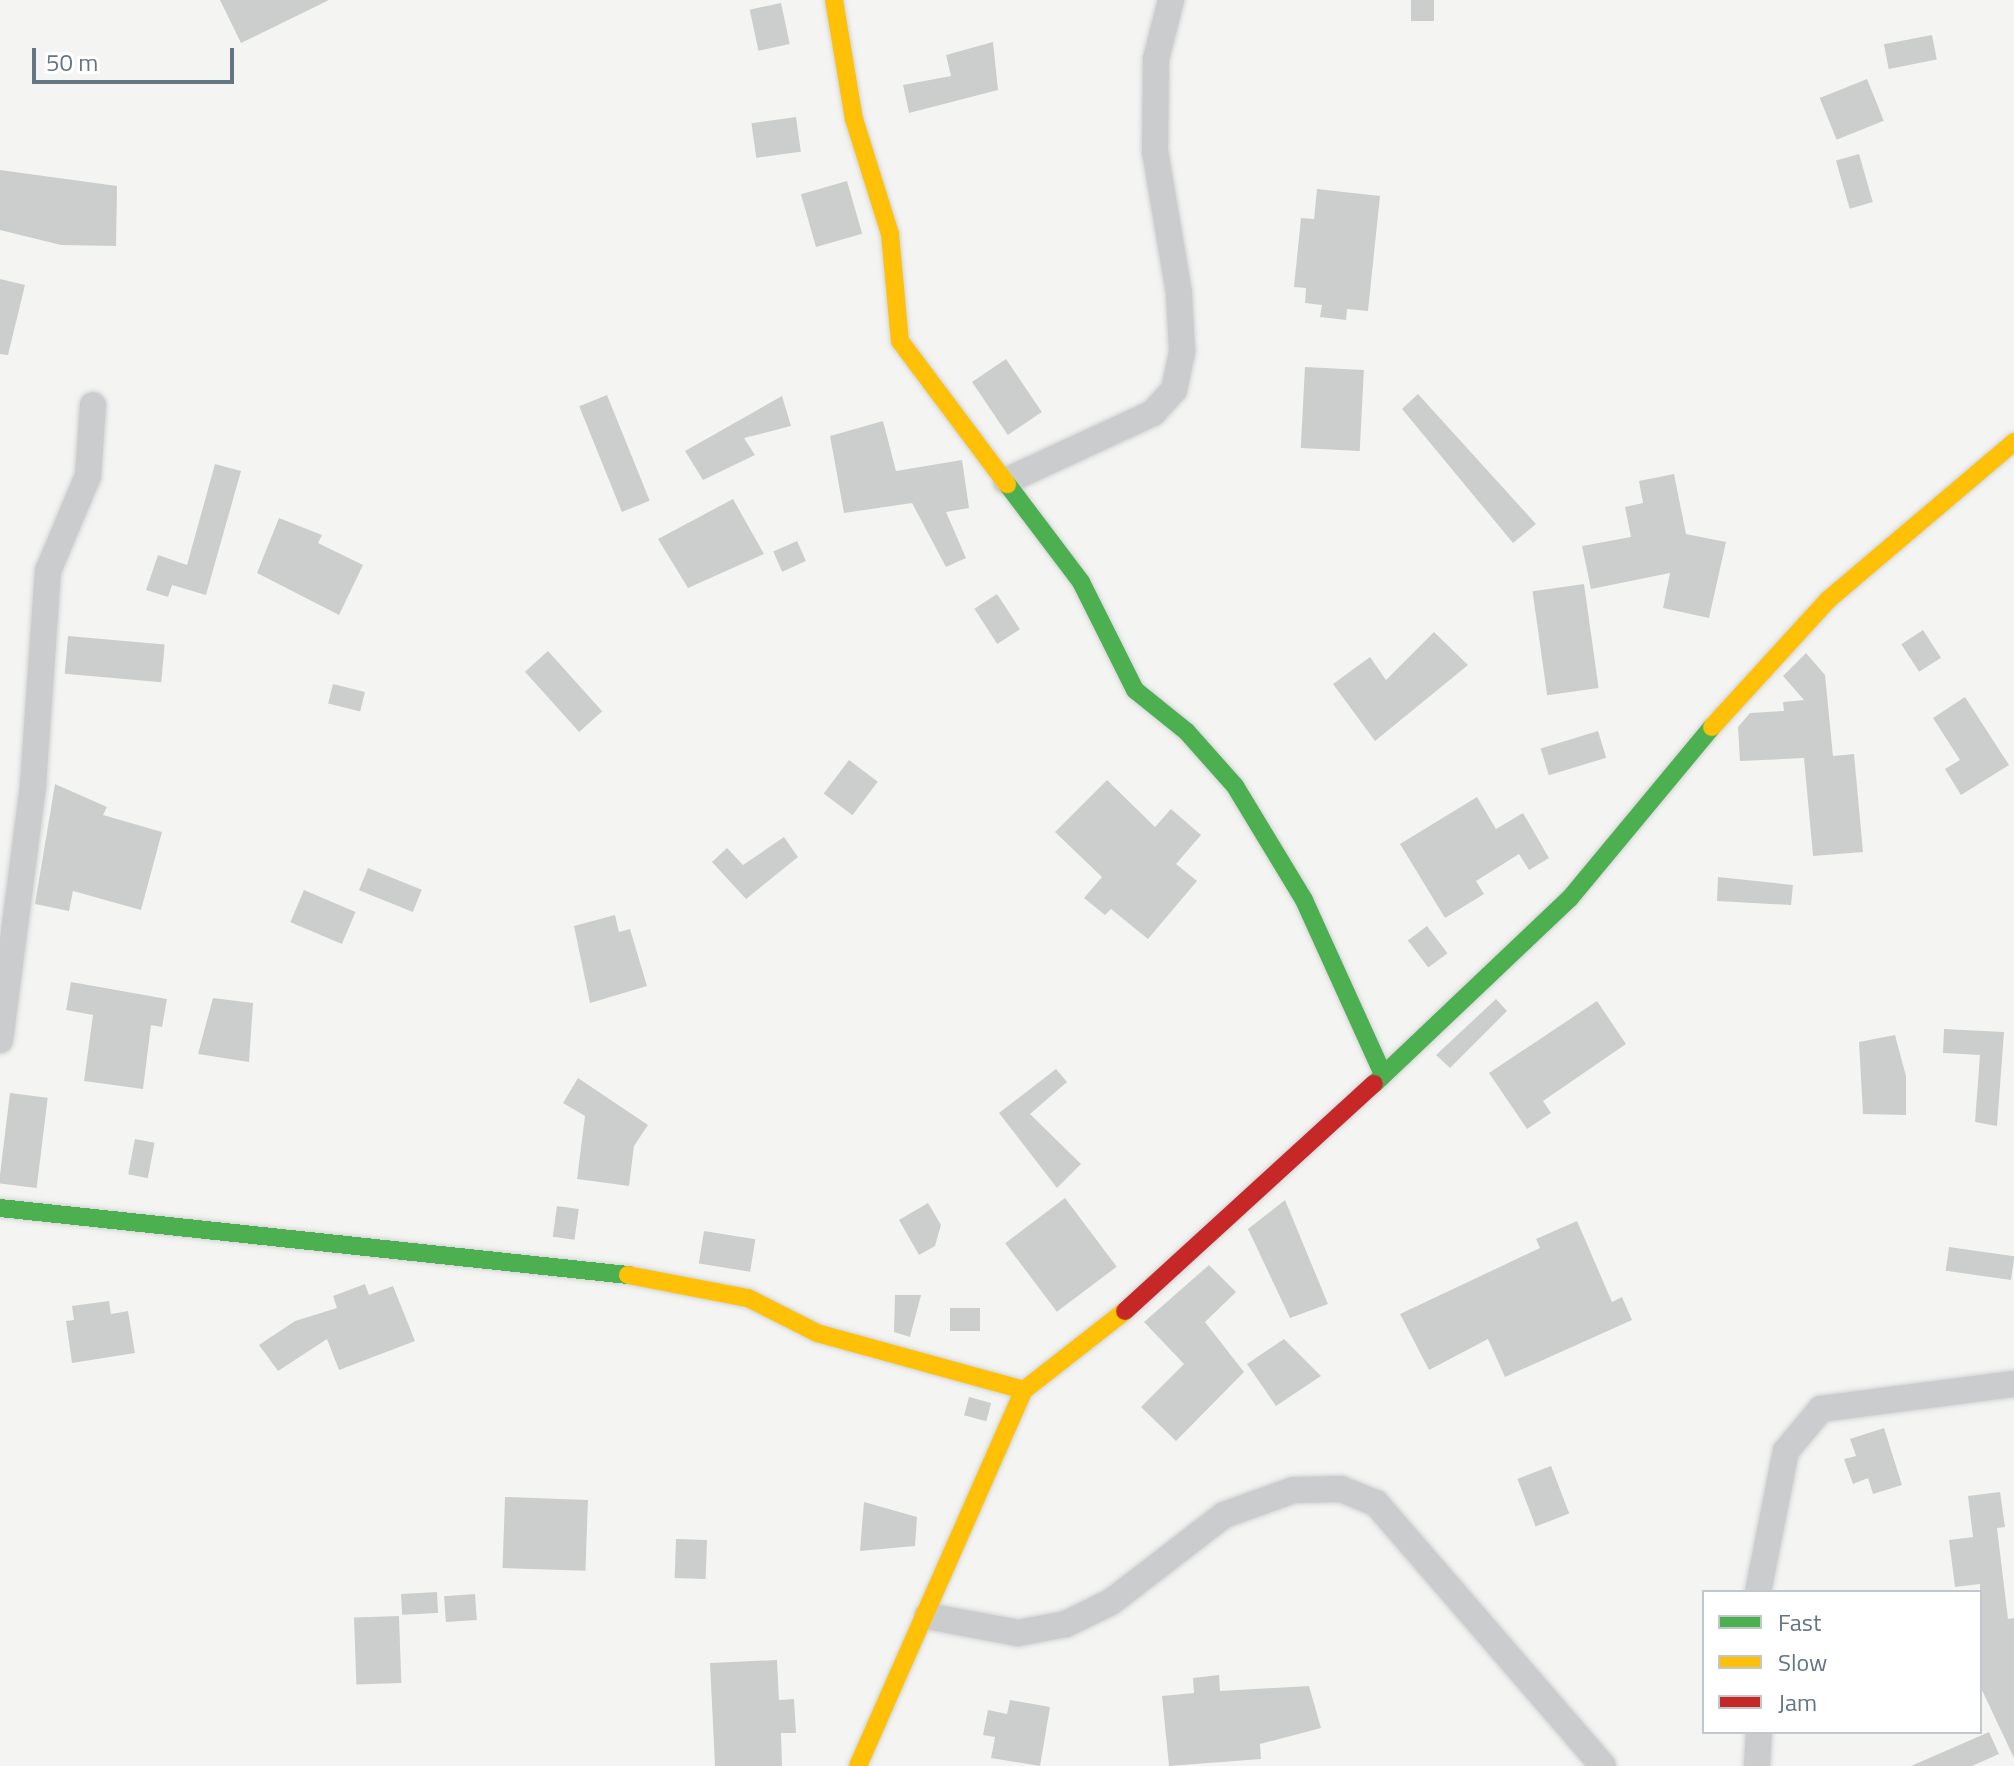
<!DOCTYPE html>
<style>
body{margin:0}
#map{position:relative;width:2014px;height:1766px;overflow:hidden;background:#f4f5f3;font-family:"Titillium Web",sans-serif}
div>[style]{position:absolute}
.building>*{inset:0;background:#cccece;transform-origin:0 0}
.roads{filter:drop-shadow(0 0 2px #d2d3d4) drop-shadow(0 0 2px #d2d3d4)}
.street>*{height:26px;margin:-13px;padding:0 13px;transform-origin:13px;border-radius:13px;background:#cacccd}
.fast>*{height:18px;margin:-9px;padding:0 9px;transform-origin:9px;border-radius:9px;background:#4caf50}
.slow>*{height:18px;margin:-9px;padding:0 9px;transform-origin:9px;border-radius:9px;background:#ffc107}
.jam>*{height:18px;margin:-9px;padding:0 9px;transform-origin:9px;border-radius:9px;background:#c62828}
span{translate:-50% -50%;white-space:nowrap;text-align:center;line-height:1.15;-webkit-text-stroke:8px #fff;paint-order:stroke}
.legend{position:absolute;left:1702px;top:1590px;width:280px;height:144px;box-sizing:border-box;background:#fff;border:2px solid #c1c8cd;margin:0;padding:10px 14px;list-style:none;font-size:24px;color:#647583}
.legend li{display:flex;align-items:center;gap:16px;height:40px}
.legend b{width:40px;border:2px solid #c1c8cd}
.scale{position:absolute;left:32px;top:48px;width:202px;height:36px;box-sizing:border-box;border:4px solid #647583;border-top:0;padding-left:10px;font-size:24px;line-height:28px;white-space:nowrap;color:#647583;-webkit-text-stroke:6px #fff;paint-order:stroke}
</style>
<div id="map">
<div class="building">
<div style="clip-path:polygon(220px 0,329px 0,241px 43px)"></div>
<div style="left:1411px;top:0;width:23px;height:21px"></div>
<div style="left:781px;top:3px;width:42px;height:32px;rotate:78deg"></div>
<div style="left:1932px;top:35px;width:25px;height:49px;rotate:79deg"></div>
<div style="clip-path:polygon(993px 42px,998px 90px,909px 113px,903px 85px,951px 76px,946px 55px)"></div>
<div style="left:1867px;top:79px;width:45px;height:51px;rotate:68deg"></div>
<div style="left:796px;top:117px;width:35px;height:45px;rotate:82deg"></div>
<div style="left:1859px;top:154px;width:50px;height:24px;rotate:74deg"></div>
<div style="clip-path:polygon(0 170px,117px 186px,116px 246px,61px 245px,0 230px)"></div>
<div style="left:847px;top:181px;width:55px;height:48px;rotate:74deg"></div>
<div style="clip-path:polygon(1317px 189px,1380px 196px,1368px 311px,1347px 309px,1346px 320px,1320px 317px,1322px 305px,1305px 303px,1306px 288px,1294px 287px,1301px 218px,1314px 219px)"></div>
<div style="clip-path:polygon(0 279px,25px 285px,8px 355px,0 354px)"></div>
<div style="left:1006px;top:359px;width:64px;height:41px;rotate:56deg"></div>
<div style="left:1305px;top:367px;width:59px;height:81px;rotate:3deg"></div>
<div style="clip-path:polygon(1418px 394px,1536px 524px,1513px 543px,1402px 409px)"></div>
<div style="left:607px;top:395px;width:114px;height:30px;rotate:68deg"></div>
<div style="clip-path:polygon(782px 396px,791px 426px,744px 438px,755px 455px,703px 480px,685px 451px)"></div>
<div style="clip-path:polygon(883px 421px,896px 471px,962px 460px,969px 508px,946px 512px,966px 558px,946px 567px,912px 503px,844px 513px,830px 436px)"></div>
<div style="clip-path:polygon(215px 464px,241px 471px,206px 595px,172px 585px,168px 597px,146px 590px,158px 555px,187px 565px)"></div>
<div style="clip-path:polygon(1674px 474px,1686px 534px,1726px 542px,1709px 618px,1663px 608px,1670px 573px,1591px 589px,1582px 546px,1631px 537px,1625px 507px,1643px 503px,1639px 481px)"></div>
<div style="clip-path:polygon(733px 499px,764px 554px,688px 588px,658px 539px)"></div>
<div style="clip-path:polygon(279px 518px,322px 535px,318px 543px,363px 565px,339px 615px,257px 573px)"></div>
<div style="left:797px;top:541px;width:22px;height:26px;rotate:66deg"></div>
<div style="left:1584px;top:584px;width:105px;height:52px;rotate:82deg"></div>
<div style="left:997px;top:594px;width:42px;height:27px;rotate:57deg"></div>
<div style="left:1923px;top:630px;width:33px;height:26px;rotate:57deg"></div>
<div style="clip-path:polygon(1434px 632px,1468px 665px,1375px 741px,1333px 684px,1370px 657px,1386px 680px)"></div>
<div style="left:68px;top:636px;width:97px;height:38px;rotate:5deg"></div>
<div style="left:548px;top:651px;width:81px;height:31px;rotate:48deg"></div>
<div style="clip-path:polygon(1806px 653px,1825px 675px,1833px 756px,1854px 754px,1863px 852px,1813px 856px,1804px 758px,1740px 761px,1738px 727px,1750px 713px,1784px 711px,1783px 702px,1804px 700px,1783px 676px)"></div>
<div style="left:333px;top:684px;width:33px;height:20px;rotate:14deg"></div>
<div style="clip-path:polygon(1965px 697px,2009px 765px,1961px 795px,1945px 769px,1960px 760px,1933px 718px)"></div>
<div style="left:1598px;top:731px;width:28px;height:60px;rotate:73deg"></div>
<div style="left:849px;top:760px;width:36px;height:42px;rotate:37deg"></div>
<div style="clip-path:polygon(1107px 780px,1155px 827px,1171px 809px,1201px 835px,1176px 864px,1197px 881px,1148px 939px,1111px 909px,1105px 915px,1084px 898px,1102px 877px,1055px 832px)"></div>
<div style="clip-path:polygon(55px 784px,107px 807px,103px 815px,162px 832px,141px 910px,73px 891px,69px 911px,35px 904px)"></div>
<div style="clip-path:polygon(1477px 797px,1496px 829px,1523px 813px,1549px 858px,1529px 870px,1519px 854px,1476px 881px,1484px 894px,1445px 918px,1400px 844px)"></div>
<div style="clip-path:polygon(784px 837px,798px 857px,746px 899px,712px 862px,727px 848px,743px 865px)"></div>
<div style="left:368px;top:868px;width:58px;height:24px;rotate:22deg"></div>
<div style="clip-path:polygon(1718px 877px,1793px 885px,1791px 905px,1717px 901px)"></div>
<div style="left:304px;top:890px;width:56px;height:35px;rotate:23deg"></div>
<div style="clip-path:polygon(615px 915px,619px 932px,630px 929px,647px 986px,590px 1003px,574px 926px)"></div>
<div style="left:1427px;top:926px;width:34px;height:24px;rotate:53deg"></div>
<div style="clip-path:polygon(71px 982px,167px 999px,162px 1027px,151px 1025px,143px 1089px,84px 1081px,93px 1015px,66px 1010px)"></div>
<div style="clip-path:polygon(213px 998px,253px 1003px,249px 1062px,198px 1054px)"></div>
<div style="clip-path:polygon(1496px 999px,1507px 1011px,1450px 1068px,1436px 1055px)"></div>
<div style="clip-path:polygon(1597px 1001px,1626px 1044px,1543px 1101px,1551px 1113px,1527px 1129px,1489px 1073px)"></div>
<div style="clip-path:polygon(1944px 1029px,2004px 1032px,1997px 1126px,1975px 1122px,1980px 1055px,1943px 1053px)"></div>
<div style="clip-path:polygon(1895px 1035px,1906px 1076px,1906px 1115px,1863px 1114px,1859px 1042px)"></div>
<div style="clip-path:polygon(1056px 1069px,1067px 1082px,1030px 1114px,1081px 1164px,1057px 1188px,999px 1113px)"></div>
<div style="clip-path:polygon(578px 1078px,648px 1125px,634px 1146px,629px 1186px,577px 1179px,585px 1116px,563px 1103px)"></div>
<div style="left:10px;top:1093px;width:38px;height:91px;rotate:7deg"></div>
<div style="left:135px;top:1139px;width:20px;height:36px;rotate:11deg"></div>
<div style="left:1065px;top:1198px;width:86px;height:75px;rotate:53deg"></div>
<div style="clip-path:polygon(1285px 1200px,1328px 1304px,1290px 1318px,1248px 1229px)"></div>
<div style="clip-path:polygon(928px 1203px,941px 1225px,935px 1246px,919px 1255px,899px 1220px)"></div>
<div style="left:557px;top:1206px;width:22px;height:31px;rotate:8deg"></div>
<div style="clip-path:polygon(1577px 1221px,1612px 1302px,1622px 1297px,1632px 1320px,1505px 1377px,1488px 1339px,1429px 1370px,1400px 1314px,1540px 1248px,1536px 1239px)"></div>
<div style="left:704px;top:1231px;width:52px;height:33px;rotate:9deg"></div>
<div style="left:1949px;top:1247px;width:66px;height:24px;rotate:8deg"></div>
<div style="clip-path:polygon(1209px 1265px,1236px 1292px,1205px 1322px,1244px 1372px,1176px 1441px,1141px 1407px,1184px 1364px,1144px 1322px)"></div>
<div style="clip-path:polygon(365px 1284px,369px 1295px,393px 1286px,415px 1341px,339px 1370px,327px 1339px,278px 1371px,259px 1345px,295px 1321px,337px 1308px,333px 1296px)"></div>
<div style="clip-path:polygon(895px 1295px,921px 1295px,910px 1337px,894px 1332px)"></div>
<div style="clip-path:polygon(109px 1301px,111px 1314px,128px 1311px,135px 1353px,72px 1363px,66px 1321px,74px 1320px,72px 1306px)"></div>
<div style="left:950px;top:1308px;width:30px;height:23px"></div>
<div style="clip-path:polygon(1284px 1339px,1321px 1376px,1276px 1406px,1247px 1364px)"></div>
<div style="left:969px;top:1397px;width:23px;height:19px;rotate:15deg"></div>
<div style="clip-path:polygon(1884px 1428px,1902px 1485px,1873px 1494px,1868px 1478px,1853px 1484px,1844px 1459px,1856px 1456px,1850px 1439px)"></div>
<div style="left:1551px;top:1466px;width:51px;height:36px;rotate:69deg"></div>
<div style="clip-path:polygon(2000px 1492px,2005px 1527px,1997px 1528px,2008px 1619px,2014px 1618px,2014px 1758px,1980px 1686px,1980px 1584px,1955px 1587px,1949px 1540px,1973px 1537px,1968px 1496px)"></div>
<div style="left:505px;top:1497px;width:83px;height:71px;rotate:2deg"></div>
<div style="clip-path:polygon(864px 1502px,917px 1517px,915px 1546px,860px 1551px)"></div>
<div style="left:676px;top:1539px;width:31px;height:39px;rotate:2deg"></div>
<div style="left:437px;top:1592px;width:21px;height:36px;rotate:87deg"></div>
<div style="left:475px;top:1594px;width:26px;height:31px;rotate:86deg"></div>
<div style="left:399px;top:1616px;width:67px;height:45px;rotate:88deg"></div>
<div style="clip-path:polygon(777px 1660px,779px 1700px,794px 1699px,796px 1733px,781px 1733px,782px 1766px,715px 1766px,710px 1663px)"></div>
<div style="clip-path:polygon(1219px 1675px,1220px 1691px,1309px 1686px,1321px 1728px,1260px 1744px,1261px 1759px,1169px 1766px,1162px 1696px,1194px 1693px,1193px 1678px)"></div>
<div style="clip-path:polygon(1010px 1700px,1050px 1707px,1040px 1766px,991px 1758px,995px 1737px,983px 1735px,988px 1710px,1007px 1714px)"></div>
<div style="clip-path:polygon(1989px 1732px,1999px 1754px,1972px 1766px,1911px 1766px)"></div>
</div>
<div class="roads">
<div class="street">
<div style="left:1006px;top:481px;width:162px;rotate:-24.8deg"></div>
<div style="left:1153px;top:413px;width:31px;rotate:-48deg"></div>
<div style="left:1174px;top:390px;width:40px;rotate:-78deg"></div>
<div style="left:1182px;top:351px;width:58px;rotate:-93deg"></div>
<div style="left:1179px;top:293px;width:144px;rotate:-99.6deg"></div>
<div style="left:1155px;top:151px;width:92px;rotate:-89.4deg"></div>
<div style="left:1156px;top:59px;width:61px;rotate:-75.7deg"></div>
<div style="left:0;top:1040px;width:257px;rotate:-82.6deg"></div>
<div style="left:33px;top:785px;width:215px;rotate:-86deg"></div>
<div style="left:48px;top:571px;width:103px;rotate:-67.2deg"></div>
<div style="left:88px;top:476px;width:71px;rotate:-86deg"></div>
<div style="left:1758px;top:1592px;width:144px;rotate:-78.8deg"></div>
<div style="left:1786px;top:1451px;width:55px;rotate:-50.2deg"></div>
<div style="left:1821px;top:1409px;width:195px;rotate:-7.4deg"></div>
<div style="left:927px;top:1616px;width:93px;rotate:10.6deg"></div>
<div style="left:1018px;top:1633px;width:49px;rotate:-10.6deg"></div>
<div style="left:1066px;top:1624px;width:50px;rotate:-26.1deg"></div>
<div style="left:1111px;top:1602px;width:143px;rotate:-37.6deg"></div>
<div style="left:1224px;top:1515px;width:74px;rotate:-19.7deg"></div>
<div style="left:1294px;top:1490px;width:47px;rotate:-1.2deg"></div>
<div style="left:1341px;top:1489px;width:38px;rotate:22deg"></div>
<div style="left:1376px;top:1503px;width:347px;rotate:49.2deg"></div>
<div style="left:1757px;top:1766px;width:34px;rotate:-87deg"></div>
</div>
<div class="fast">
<div style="left:1007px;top:484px;width:123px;rotate:52.9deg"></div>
<div style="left:1081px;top:582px;width:121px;rotate:63.4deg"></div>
<div style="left:1135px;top:690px;width:67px;rotate:38.9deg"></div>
<div style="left:1187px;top:732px;width:72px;rotate:48.4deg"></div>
<div style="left:1235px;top:786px;width:133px;rotate:58.8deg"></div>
<div style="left:1304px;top:900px;width:191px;rotate:65.6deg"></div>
<div style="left:1374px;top:1084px;width:270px;rotate:-43.5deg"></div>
<div style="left:1570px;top:898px;width:222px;rotate:-50.3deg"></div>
<div style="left:0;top:1208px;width:632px;rotate:6.09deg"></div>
</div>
<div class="slow">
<div style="left:834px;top:0;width:121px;rotate:80.5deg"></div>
<div style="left:854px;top:119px;width:121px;rotate:72.6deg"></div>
<div style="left:890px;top:234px;width:107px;rotate:84.7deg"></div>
<div style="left:900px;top:341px;width:179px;rotate:53.2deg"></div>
<div style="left:1712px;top:727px;width:173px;rotate:-47.6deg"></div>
<div style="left:1829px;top:599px;width:243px;rotate:-40.3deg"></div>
<div style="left:628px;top:1275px;width:122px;rotate:10.9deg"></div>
<div style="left:748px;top:1298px;width:77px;rotate:26.9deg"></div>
<div style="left:817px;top:1333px;width:215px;rotate:15.4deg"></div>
<div style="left:858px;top:1766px;width:411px;rotate:-66.2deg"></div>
<div style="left:1024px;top:1390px;width:128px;rotate:-38deg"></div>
</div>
<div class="jam">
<div style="left:1125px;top:1311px;width:337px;rotate:-42.4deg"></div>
</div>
</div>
<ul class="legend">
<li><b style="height:10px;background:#4caf50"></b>Fast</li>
<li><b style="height:10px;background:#ffc107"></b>Slow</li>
<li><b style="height:10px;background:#c62828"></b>Jam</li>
</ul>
<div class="scale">50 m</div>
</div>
